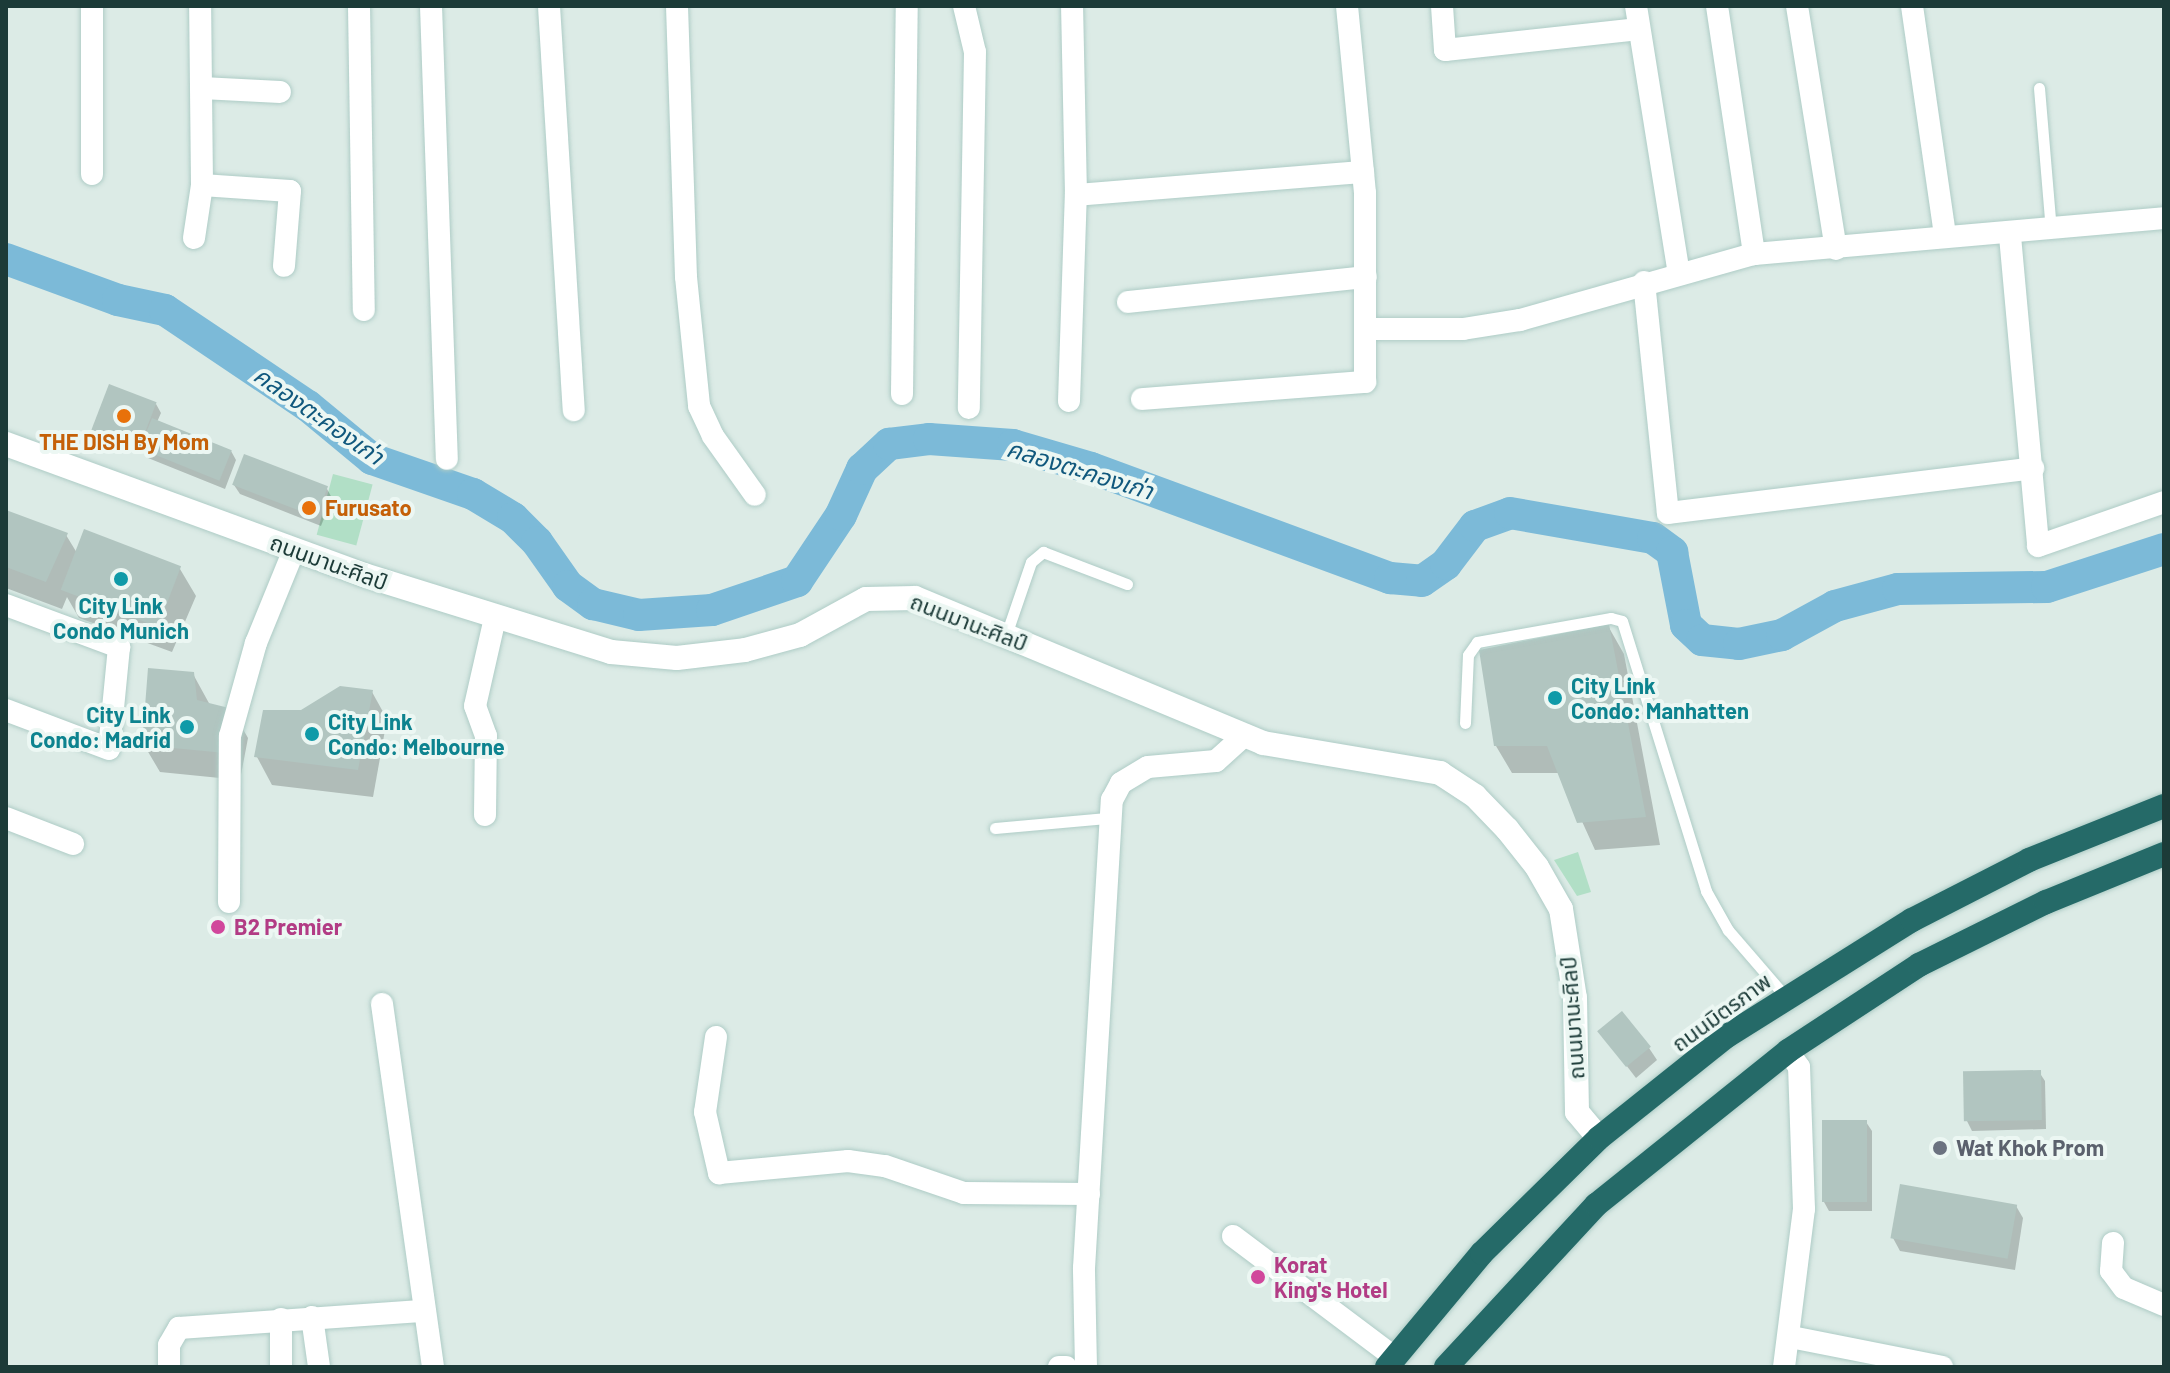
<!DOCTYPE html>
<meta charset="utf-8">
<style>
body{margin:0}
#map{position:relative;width:2170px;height:1373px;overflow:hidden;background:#dcebe6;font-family:Barlow,"Noto Sans Thai",sans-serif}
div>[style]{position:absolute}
.green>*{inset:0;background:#b1dfc6;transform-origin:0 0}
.shadow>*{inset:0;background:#0003}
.river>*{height:32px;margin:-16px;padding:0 16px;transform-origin:16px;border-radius:16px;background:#7cbad8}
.building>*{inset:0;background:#b1c5c0;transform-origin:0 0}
.roads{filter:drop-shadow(0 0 2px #aeccc6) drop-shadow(0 0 2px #aeccc6)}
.lane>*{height:11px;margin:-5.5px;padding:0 5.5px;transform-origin:5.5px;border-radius:5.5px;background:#fff}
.street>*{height:22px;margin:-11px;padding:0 11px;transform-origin:11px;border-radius:11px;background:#fff}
.secondary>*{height:24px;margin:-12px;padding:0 12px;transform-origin:12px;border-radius:12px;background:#fff}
.highway>*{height:24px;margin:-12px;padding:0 12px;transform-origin:12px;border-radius:12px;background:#256a68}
.dots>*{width:22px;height:22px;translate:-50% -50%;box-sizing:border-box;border:4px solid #ecf7f3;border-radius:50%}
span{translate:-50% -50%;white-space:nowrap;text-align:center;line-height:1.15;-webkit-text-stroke:8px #ecf7f3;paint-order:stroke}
.food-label{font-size:22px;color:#c56008;font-weight:700}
.left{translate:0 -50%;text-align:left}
.street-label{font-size:22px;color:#1c3b38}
.culture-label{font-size:22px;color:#0d838f;font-weight:700}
.right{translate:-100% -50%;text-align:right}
.hotel-label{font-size:22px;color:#b23c85;font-weight:700}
.worship-label{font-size:22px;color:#5b616d;font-weight:700}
.water-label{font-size:24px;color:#10587d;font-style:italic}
.frame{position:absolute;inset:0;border:8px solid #1c3b38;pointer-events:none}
</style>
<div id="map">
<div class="green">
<div style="left:333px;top:474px;width:41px;height:63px;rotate:15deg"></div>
<div style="clip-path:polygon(1578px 852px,1591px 892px,1577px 896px,1554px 860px)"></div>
</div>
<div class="shadow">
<div style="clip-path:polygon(156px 404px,161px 413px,157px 422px,231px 451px,236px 460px,225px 489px,148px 458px,144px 451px,99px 439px,94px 429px)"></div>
<div style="clip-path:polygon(234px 485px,327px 489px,332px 498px,321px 526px,240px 494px)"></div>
<div style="clip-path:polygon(6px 512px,66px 535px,77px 553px,180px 569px,196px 596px,172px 652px,79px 618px,67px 597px,62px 609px,6px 588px)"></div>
<div style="clip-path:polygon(1608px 626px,1624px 654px,1660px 845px,1595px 850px,1560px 773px,1512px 773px,1496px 746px)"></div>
<div style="clip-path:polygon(193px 674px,210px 705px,232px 710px,248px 738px,240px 780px,160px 772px,144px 745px)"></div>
<div style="clip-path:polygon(372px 692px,387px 719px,373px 797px,272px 785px,257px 757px,302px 712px)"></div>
<div style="clip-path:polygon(1600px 1031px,1649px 1048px,1657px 1060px,1636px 1078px)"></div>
<div style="clip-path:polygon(2039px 1072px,2045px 1081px,2046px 1129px,1972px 1131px,1967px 1121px)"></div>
<div style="clip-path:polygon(1866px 1122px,1872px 1131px,1872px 1211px,1829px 1211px,1824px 1202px)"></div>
<div style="clip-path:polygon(2016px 1206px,2023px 1218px,2015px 1270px,1900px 1251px,1893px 1238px)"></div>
</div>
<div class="river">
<div style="left:6px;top:259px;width:119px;rotate:20.1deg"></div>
<div style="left:118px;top:300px;width:48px;rotate:12deg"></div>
<div style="left:165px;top:310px;width:172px;rotate:33.9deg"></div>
<div style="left:308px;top:406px;width:83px;rotate:39.6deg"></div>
<div style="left:372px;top:459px;width:107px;rotate:19.1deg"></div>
<div style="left:473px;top:494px;width:47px;rotate:31deg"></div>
<div style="left:513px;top:518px;width:34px;rotate:45deg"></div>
<div style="left:537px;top:542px;width:54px;rotate:54.8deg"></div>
<div style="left:568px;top:586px;width:31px;rotate:36deg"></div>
<div style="left:593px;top:604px;width:47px;rotate:13.4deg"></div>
<div style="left:639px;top:615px;width:73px;rotate:-3.9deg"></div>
<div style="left:712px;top:610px;width:90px;rotate:-18.8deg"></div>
<div style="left:797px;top:581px;width:79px;rotate:-56.3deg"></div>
<div style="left:841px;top:515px;width:51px;rotate:-65.5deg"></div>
<div style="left:862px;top:469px;width:37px;rotate:-43deg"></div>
<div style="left:889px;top:444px;width:40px;rotate:-7.1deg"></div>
<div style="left:929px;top:439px;width:84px;rotate:4.1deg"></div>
<div style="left:1013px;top:445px;width:81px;rotate:16.4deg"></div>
<div style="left:1091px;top:468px;width:319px;rotate:20.2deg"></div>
<div style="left:1390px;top:578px;width:32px;rotate:5deg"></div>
<div style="left:1422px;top:581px;width:29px;rotate:-35deg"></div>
<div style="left:1446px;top:564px;width:48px;rotate:-52.7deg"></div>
<div style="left:1475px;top:526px;width:37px;rotate:-20deg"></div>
<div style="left:1510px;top:513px;width:145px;rotate:9.9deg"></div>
<div style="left:1653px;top:538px;width:24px;rotate:36deg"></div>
<div style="left:1672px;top:552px;width:74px;rotate:79.1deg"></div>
<div style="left:1686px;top:625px;width:22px;rotate:43deg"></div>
<div style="left:1702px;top:640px;width:37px;rotate:6deg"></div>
<div style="left:1739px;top:644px;width:44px;rotate:-11.8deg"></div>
<div style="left:1782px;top:635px;width:60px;rotate:-28.7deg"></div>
<div style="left:1835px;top:606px;width:65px;rotate:-15.1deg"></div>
<div style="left:1898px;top:589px;width:149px;rotate:-0.8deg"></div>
<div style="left:2047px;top:587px;width:123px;rotate:-18deg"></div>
</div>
<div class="building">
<div style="left:109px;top:384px;width:51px;height:49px;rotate:21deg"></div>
<div style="left:152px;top:418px;width:86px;height:33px;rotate:22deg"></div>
<div style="left:244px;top:454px;width:90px;height:33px;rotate:21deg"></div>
<div style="clip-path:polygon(6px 510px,68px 533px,46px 582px,6px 567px)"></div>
<div style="left:84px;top:529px;width:104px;height:65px;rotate:21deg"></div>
<div style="clip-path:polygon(1609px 624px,1646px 817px,1577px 823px,1547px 746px,1494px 746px,1479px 650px)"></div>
<div style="clip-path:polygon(148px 668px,194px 672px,197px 700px,233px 709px,225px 753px,142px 745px)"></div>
<div style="clip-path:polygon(340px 686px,373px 690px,358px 770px,254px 757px,263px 710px,301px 710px)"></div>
<div style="left:1622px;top:1011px;width:46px;height:32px;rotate:51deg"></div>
<div style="left:2041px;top:1070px;width:50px;height:78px;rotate:89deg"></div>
<div style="left:1822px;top:1120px;width:45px;height:82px"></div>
<div style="left:1900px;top:1184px;width:119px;height:55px;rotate:10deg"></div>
</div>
<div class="roads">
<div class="lane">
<div style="left:2039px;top:88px;width:144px;rotate:85.2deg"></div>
<div style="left:1006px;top:635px;width:77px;rotate:-71.1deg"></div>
<div style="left:1031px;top:562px;width:16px;rotate:-40deg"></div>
<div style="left:1043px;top:552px;width:90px;rotate:20.9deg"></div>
<div style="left:1465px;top:723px;width:68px;rotate:-87.5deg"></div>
<div style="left:1468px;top:655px;width:16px;rotate:-55deg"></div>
<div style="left:1477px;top:642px;width:136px;rotate:-10.2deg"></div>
<div style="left:1611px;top:618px;width:11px;rotate:15deg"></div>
<div style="left:1622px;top:621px;width:283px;rotate:72.7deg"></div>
<div style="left:1706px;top:891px;width:45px;rotate:60.6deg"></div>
<div style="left:1728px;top:930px;width:87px;rotate:49.2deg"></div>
<div style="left:995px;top:828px;width:112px;rotate:-5.1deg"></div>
</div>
<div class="street">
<div style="left:359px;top:6px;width:304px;rotate:89.1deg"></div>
<div style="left:431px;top:6px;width:453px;rotate:88deg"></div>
<div style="left:549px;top:6px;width:405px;rotate:86.5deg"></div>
<div style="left:677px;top:6px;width:271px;rotate:88.1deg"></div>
<div style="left:686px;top:277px;width:130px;rotate:84.2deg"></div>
<div style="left:699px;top:406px;width:33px;rotate:65deg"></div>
<div style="left:713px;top:436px;width:72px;rotate:54.6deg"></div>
<div style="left:964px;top:6px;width:47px;rotate:76.6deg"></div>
<div style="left:975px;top:52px;width:356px;rotate:91deg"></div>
<div style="left:1442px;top:6px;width:44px;rotate:86.1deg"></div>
<div style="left:1445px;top:50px;width:195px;rotate:-6.2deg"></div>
<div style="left:1636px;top:6px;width:271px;rotate:80.9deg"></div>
<div style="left:1717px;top:6px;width:251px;rotate:81.5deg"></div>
<div style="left:1797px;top:6px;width:246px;rotate:80.9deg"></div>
<div style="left:1912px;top:6px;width:232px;rotate:81.8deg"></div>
<div style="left:202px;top:88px;width:78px;rotate:2.9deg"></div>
<div style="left:92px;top:174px;width:168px;rotate:-90deg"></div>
<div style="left:202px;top:185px;width:88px;rotate:3.9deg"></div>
<div style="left:290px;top:191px;width:75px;rotate:94.6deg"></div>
<div style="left:1076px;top:195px;width:288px;rotate:-4.6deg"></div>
<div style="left:2010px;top:236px;width:311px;rotate:84.8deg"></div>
<div style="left:2038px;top:546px;width:133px;rotate:-19.2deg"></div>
<div style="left:194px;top:238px;width:54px;rotate:-81.4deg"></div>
<div style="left:202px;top:185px;width:179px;rotate:-90.6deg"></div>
<div style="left:1644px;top:282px;width:232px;rotate:84.1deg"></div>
<div style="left:1668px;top:513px;width:368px;rotate:-7deg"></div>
<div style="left:1128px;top:302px;width:239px;rotate:-6deg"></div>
<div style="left:1366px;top:329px;width:97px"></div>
<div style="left:1463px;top:329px;width:58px;rotate:-9deg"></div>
<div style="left:1520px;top:320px;width:243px;rotate:-15.8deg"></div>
<div style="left:1754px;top:254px;width:412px;rotate:-5deg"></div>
<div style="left:902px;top:394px;width:388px;rotate:-89.3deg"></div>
<div style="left:1142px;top:399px;width:224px;rotate:-4.4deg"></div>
<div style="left:1365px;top:382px;width:189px;rotate:-90deg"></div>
<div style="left:1365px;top:193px;width:188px;rotate:-95.5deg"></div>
<div style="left:1069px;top:401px;width:206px;rotate:-88.1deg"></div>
<div style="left:1076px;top:195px;width:189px;rotate:-91.2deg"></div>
<div style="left:6px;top:605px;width:121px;rotate:20.4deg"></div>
<div style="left:119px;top:647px;width:102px;rotate:95.6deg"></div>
<div style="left:109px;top:749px;width:110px;rotate:-159.3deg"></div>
<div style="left:485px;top:815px;width:79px;rotate:-89.3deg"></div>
<div style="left:486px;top:736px;width:32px;rotate:-110deg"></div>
<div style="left:475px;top:706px;width:90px;rotate:-77.2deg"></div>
<div style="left:6px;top:818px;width:72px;rotate:21.2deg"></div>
<div style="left:229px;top:902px;width:166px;rotate:-89.7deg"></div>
<div style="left:230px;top:736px;width:97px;rotate:-74.4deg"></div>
<div style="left:256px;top:643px;width:100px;rotate:-67.8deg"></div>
<div style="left:382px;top:1004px;width:367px;rotate:82deg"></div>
<div style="left:716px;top:1037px;width:76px;rotate:98.3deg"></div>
<div style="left:705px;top:1112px;width:63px;rotate:77.1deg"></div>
<div style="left:719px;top:1173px;width:130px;rotate:-5.3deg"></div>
<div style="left:848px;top:1161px;width:37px;rotate:8deg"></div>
<div style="left:885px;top:1166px;width:83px;rotate:18.9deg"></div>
<div style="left:964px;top:1193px;width:125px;rotate:0.5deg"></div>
<div style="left:1233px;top:1236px;width:201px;rotate:36.9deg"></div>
<div style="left:2113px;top:1243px;width:28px;rotate:94deg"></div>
<div style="left:2111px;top:1271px;width:21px;rotate:53deg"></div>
<div style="left:2124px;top:1288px;width:43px;rotate:23deg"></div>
<div style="left:312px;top:1317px;width:50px;rotate:82deg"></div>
<div style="left:281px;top:1319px;width:48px;rotate:90deg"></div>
<div style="left:1791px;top:1337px;width:154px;rotate:11.2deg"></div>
<div style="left:169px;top:1367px;width:22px;rotate:-90deg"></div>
<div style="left:169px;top:1345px;width:20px;rotate:-60deg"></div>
<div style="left:179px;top:1328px;width:246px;rotate:-4deg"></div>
<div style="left:1059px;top:1367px;width:7px"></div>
<div style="left:1086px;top:1367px;width:99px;rotate:-91.2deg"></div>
<div style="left:1084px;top:1268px;width:469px;rotate:-86.6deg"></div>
<div style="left:1112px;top:800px;width:19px;rotate:-62deg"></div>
<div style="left:1121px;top:783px;width:31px;rotate:-31deg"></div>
<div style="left:1148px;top:767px;width:68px;rotate:-5deg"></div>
<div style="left:1216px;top:761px;width:39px;rotate:-42deg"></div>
<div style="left:1784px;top:1367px;width:159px;rotate:-82.8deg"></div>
<div style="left:1804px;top:1209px;width:142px;rotate:-92deg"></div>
<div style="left:1799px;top:1067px;width:19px;rotate:-125deg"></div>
</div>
<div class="secondary">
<div style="left:6px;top:444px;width:381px;rotate:20.1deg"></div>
<div style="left:364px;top:575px;width:259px;rotate:17.3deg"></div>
<div style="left:611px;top:652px;width:66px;rotate:5.2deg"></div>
<div style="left:677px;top:658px;width:68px;rotate:-6.7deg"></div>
<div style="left:745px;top:650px;width:57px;rotate:-15.3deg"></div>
<div style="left:800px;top:635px;width:75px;rotate:-28.6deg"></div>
<div style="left:866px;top:599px;width:49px;rotate:-1.2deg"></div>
<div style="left:915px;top:598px;width:377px;rotate:22.6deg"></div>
<div style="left:1263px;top:743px;width:180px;rotate:9.6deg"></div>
<div style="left:1440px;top:773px;width:42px;rotate:33.3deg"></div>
<div style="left:1475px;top:796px;width:46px;rotate:45.9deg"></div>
<div style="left:1507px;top:829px;width:48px;rotate:51.7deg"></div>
<div style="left:1537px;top:867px;width:48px;rotate:60.3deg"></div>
<div style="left:1561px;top:909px;width:90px;rotate:81.1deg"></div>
<div style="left:1575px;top:998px;width:114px;rotate:89deg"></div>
<div style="left:1577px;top:1112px;width:34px;rotate:50deg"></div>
</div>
<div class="highway">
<div style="left:1387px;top:1367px;width:148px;rotate:-50.2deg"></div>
<div style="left:1482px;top:1253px;width:164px;rotate:-44.5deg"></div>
<div style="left:1599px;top:1138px;width:164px;rotate:-38.6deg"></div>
<div style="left:1727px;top:1036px;width:218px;rotate:-32.1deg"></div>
<div style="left:1912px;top:920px;width:131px;rotate:-27.1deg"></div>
<div style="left:2029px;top:860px;width:145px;rotate:-21.8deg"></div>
<div style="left:1446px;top:1367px;width:221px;rotate:-47.2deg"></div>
<div style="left:1596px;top:1205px;width:246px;rotate:-38.7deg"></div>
<div style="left:1788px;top:1051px;width:157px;rotate:-33.3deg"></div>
<div style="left:1919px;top:965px;width:142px;rotate:-26.4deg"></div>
<div style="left:2046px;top:902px;width:127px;rotate:-22.1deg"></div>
</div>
</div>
<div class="dots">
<div style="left:124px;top:416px;background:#e8710a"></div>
<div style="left:309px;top:508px;background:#e8710a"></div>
<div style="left:121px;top:579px;background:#0f9aa8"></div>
<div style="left:1555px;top:698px;background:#0f9aa8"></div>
<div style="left:187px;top:727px;background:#0f9aa8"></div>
<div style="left:312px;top:734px;background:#0f9aa8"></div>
<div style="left:218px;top:927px;background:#d1479c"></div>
<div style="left:1940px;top:1148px;background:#6b7280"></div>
<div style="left:1258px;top:1277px;background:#d1479c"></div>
</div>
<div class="food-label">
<span style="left:124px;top:442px">THE DISH By Mom</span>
<span class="left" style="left:325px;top:508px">Furusato</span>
</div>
<div class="street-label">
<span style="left:329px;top:562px;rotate:20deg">ถนนมานะศิลป์</span>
<span style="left:969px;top:622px;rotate:21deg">ถนนมานะศิลป์</span>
<span style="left:1721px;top:1012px;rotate:-36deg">ถนนมิตรภาพ</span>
<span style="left:1572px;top:1018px;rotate:-94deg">ถนนมานะศิลป์</span>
</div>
<div class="culture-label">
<span style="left:121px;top:618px">City Link<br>Condo Munich</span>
<span class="left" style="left:1571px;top:698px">City Link<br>Condo: Manhatten</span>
<span class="right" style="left:171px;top:727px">City Link<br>Condo: Madrid</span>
<span class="left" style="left:328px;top:734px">City Link<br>Condo: Melbourne</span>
</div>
<div class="hotel-label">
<span class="left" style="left:234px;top:927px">B2 Premier</span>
<span class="left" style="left:1274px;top:1277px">Korat<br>King's Hotel</span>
</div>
<div class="worship-label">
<span class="left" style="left:1956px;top:1148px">Wat Khok Prom</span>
</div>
<div class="water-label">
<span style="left:319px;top:415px;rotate:35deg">คลองตะคองเก่า</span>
<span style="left:1080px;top:469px;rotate:17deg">คลองตะคองเก่า</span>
</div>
<div class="frame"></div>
</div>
